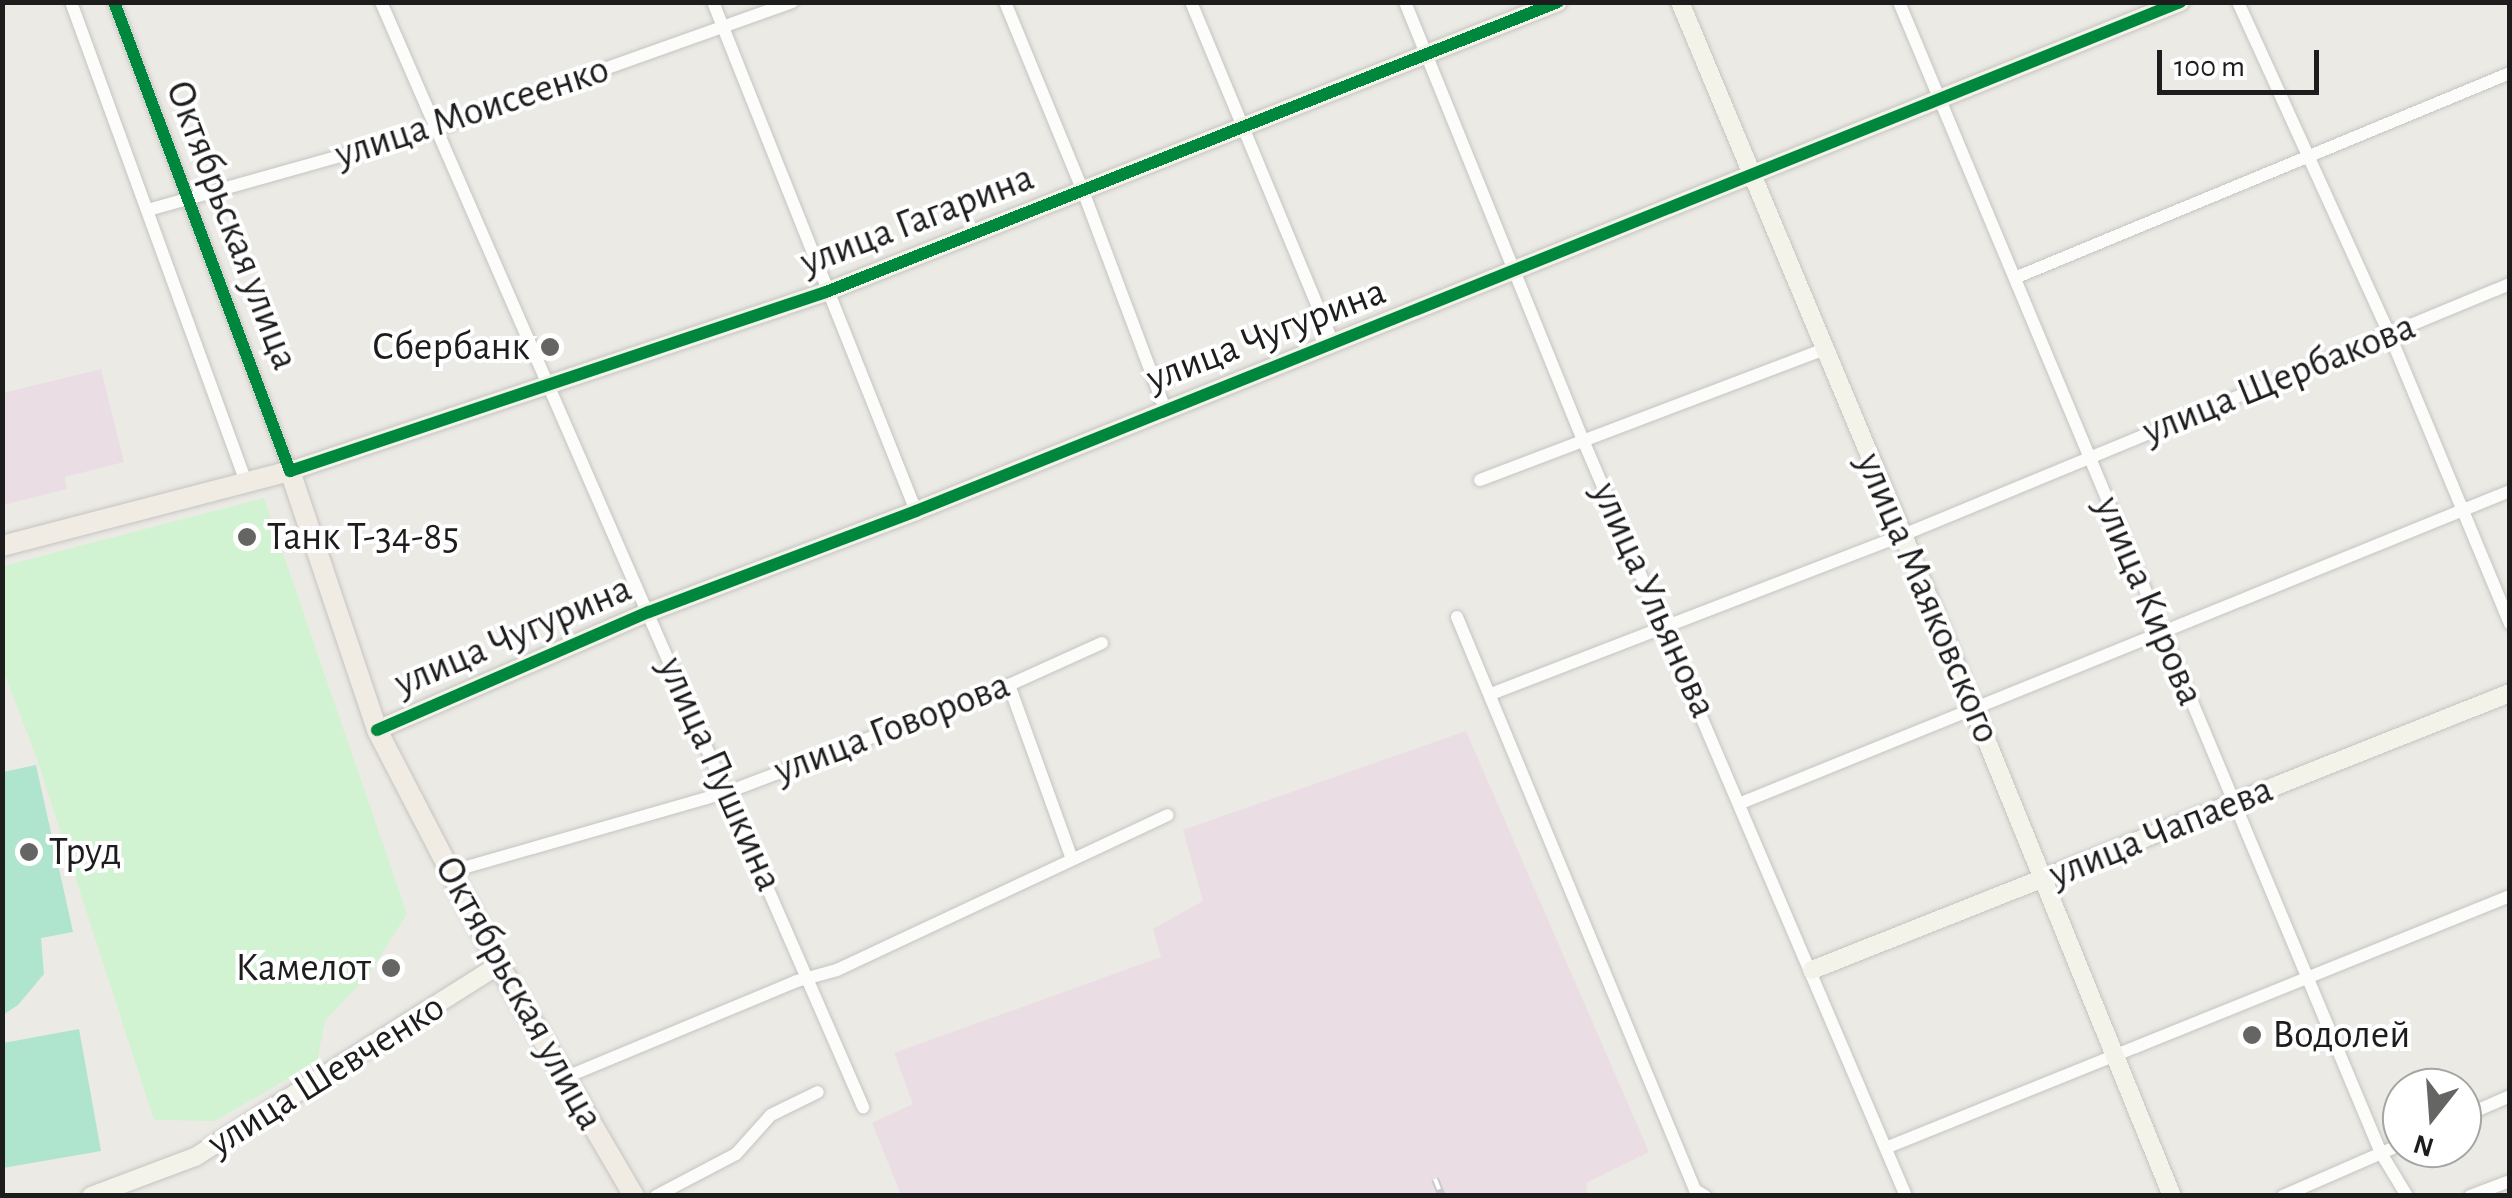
<!DOCTYPE html>
<meta charset="utf-8">
<style>
body{margin:0}
#map{position:relative;width:2512px;height:1198px;overflow:hidden;background:#eceae5;font-family:"Alegreya Sans",sans-serif}
div>[style]{position:absolute}
.industrial>*{inset:0;background:#eadee4}
.park>*{inset:0;background:#d2f3d2}
.pitch>*{inset:0;background:#afe5ce}
.roads{filter:drop-shadow(0 0 2px #c4c4c1) drop-shadow(0 0 2px #c4c4c1)}
.street>*{height:12px;margin:-6px;padding:0 6px;transform-origin:6px;border-radius:6px;background:#fcfcfb}
.secondary>*{height:18px;margin:-9px;padding:0 9px;transform-origin:9px;border-radius:9px;background:#f3f3e9}
.primary>*{height:20px;margin:-10px;padding:0 10px;transform-origin:10px;border-radius:10px;background:#f0ebe3}
.rail>*{height:8px;margin-top:-4px;transform-origin:0;background:repeating-linear-gradient(90deg,#fff 0 11px,#cacac9 0 22px);box-sizing:border-box;border-block:2px solid #cacac9}
.cycleway>*{height:12px;margin:-6px;padding:0 6px;transform-origin:6px;border-radius:6px;background:#00873e}
.dots>*{width:28px;height:28px;translate:-50% -50%;box-sizing:border-box;border:5px solid #fff;border-radius:50%}
span{translate:-50% -50%;white-space:nowrap;text-align:center;line-height:1.15;-webkit-text-stroke:8px #fff;paint-order:stroke}
.street-label{font-size:40px;color:#1d1d1d}
.poi-label{font-size:40px;color:#1d1d1d}
.right{translate:-100% -50%;text-align:right}
.left{translate:0 -50%;text-align:left}
.frame{position:absolute;inset:0;border:5px solid #1d1d1d;pointer-events:none}
.north{position:absolute;left:2382px;top:1068px;width:100px;height:100px;box-sizing:border-box;background:#fff;border:2px solid #a5a5a5;border-radius:50%;rotate:197deg;font-size:28px;font-weight:700;line-height:40px;text-align:center;color:#1d1d1d}
.north::after{content:'';display:block;margin:auto;width:35px;height:45px;background:#656563;clip-path:polygon(50% 0,100% 100%,50% 72%,0 100%)}
.scale{position:absolute;left:2157px;top:50px;width:162px;height:45px;box-sizing:border-box;border:5px solid #1d1d1d;border-top:0;padding-left:12px;font-size:30px;line-height:35px;white-space:nowrap;color:#1d1d1d;-webkit-text-stroke:8px #fff;paint-order:stroke}
</style>
<div id="map">
<div class="industrial">
<div style="clip-path:polygon(101px 369px,124px 462px,65px 477px,67px 489px,3px 505px,3px 393px)"></div>
<div style="clip-path:polygon(1466px 731px,1649px 1152px,1586px 1183px,1587px 1195px,901px 1195px,872px 1123px,913px 1104px,894px 1053px,1161px 957px,1153px 929px,1203px 901px,1183px 830px)"></div>
</div>
<div class="park">
<div style="clip-path:polygon(264px 498px,407px 914px,368px 975px,325px 1021px,317px 1062px,215px 1121px,154px 1120px,36px 756px,3px 670px,3px 566px)"></div>
</div>
<div class="pitch">
<div style="clip-path:polygon(36px 765px,73px 932px,41px 938px,44px 974px,18px 1005px,3px 1015px,3px 772px)"></div>
<div style="clip-path:polygon(79px 1029px,101px 1151px,3px 1168px,3px 1043px)"></div>
</div>
<div class="roads">
<div class="street">
<div style="left:71px;top:2px;width:511px;rotate:69.97deg"></div>
<div style="left:114px;top:2px;width:501px;rotate:69.43deg"></div>
<div style="left:381px;top:2px;width:1206px;rotate:66.43deg"></div>
<div style="left:713px;top:2px;width:548px;rotate:68.26deg"></div>
<div style="left:1005px;top:2px;width:204px;rotate:67.6deg"></div>
<div style="left:1083px;top:191px;width:233px;rotate:69.4deg"></div>
<div style="left:1191px;top:2px;width:369px;rotate:67.4deg"></div>
<div style="left:1405px;top:2px;width:473px;rotate:67.9deg"></div>
<div style="left:1583px;top:440px;width:822px;rotate:66.87deg"></div>
<div style="left:1899px;top:2px;width:1248px;rotate:67.28deg"></div>
<div style="left:2381px;top:1153px;width:50px;rotate:58.8deg"></div>
<div style="left:2238px;top:2px;width:364px;rotate:65.5deg"></div>
<div style="left:2389px;top:333px;width:315px;rotate:67.4deg"></div>
<div style="left:148px;top:210px;width:299px;rotate:-15.7deg"></div>
<div style="left:436px;top:129px;width:378px;rotate:-19.6deg"></div>
<div style="left:2017px;top:277px;width:534px;rotate:-22.48deg"></div>
<div style="left:1480px;top:480px;width:366px;rotate:-20.8deg"></div>
<div style="left:1457px;top:617px;width:620px;rotate:67.44deg"></div>
<div style="left:1695px;top:1190px;width:12px;rotate:31deg"></div>
<div style="left:1009px;top:685px;width:185px;rotate:70.1deg"></div>
<div style="left:1491px;top:694px;width:442px;rotate:-21.1deg"></div>
<div style="left:1903px;top:535px;width:657px;rotate:-22.47deg"></div>
<div style="left:1741px;top:803px;width:830px;rotate:-22.08deg"></div>
<div style="left:449px;top:872px;width:290px;rotate:-16deg"></div>
<div style="left:728px;top:792px;width:301px;rotate:-20.8deg"></div>
<div style="left:1009px;top:685px;width:102px;rotate:-24.3deg"></div>
<div style="left:564px;top:1078px;width:252px;rotate:-22.6deg"></div>
<div style="left:797px;top:981px;width:41px;rotate:-15.4deg"></div>
<div style="left:837px;top:970px;width:365px;rotate:-25.1deg"></div>
<div style="left:2462px;top:1117px;width:52px;rotate:-23.6deg"></div>
<div style="left:1888px;top:1147px;width:671px;rotate:-21.98deg"></div>
<div style="left:656px;top:1196px;width:90px;rotate:-27.7deg"></div>
<div style="left:736px;top:1154px;width:52px;rotate:-48.1deg"></div>
<div style="left:771px;top:1115px;width:52px;rotate:-26.1deg"></div>
<div style="left:2283px;top:1196px;width:130px;rotate:-23.6deg"></div>
<div style="left:2470px;top:1196px;width:43px;rotate:-20.6deg"></div>
</div>
<div class="secondary">
<div style="left:1680px;top:2px;width:578px;rotate:67.3deg"></div>
<div style="left:1903px;top:535px;width:714px;rotate:67.86deg"></div>
<div style="left:290px;top:471px;width:565px;rotate:-18.47deg"></div>
<div style="left:826px;top:292px;width:787px;rotate:-21.61deg"></div>
<div style="left:377px;top:730px;width:296px;rotate:-23.5deg"></div>
<div style="left:649px;top:612px;width:285px;rotate:-20.7deg"></div>
<div style="left:916px;top:511px;width:1363px;rotate:-21.93deg"></div>
<div style="left:1812px;top:970px;width:751px;rotate:-21.65deg"></div>
<div style="left:91px;top:1196px;width:111px;rotate:-20.6deg"></div>
<div style="left:195px;top:1157px;width:360px;rotate:-32.3deg"></div>
</div>
<div class="primary">
<div style="left:2px;top:546px;width:298px;rotate:-14.6deg"></div>
<div style="left:290px;top:471px;width:273px;rotate:71.4deg"></div>
<div style="left:377px;top:730px;width:265px;rotate:62.6deg"></div>
<div style="left:499px;top:965px;width:268px;rotate:59.7deg"></div>
</div>
</div>
<div class="rail">
<div style="left:1435px;top:1179px;width:18px;rotate:68deg"></div>
</div>
<div class="cycleway">
<div style="left:114px;top:2px;width:501px;rotate:69.43deg"></div>
<div style="left:290px;top:471px;width:565px;rotate:-18.47deg"></div>
<div style="left:826px;top:292px;width:787px;rotate:-21.61deg"></div>
<div style="left:377px;top:730px;width:296px;rotate:-23.5deg"></div>
<div style="left:649px;top:612px;width:285px;rotate:-20.7deg"></div>
<div style="left:916px;top:511px;width:1363px;rotate:-21.93deg"></div>
</div>
<div class="dots">
<div style="left:550px;top:347px;background:#656563"></div>
<div style="left:247px;top:537px;background:#656563"></div>
<div style="left:29px;top:852px;background:#656563"></div>
<div style="left:391px;top:968px;background:#656563"></div>
<div style="left:2252px;top:1035px;background:#656563"></div>
</div>
<div class="street-label">
<span style="left:472px;top:112px;rotate:-18deg">улица Моисеенко</span>
<span style="left:917px;top:220px;rotate:-21deg">улица Гагарина</span>
<span style="left:232px;top:225px;rotate:69deg">Октябрьская улица</span>
<span style="left:1266px;top:335px;rotate:-21deg">улица Чугурина</span>
<span style="left:2279px;top:379px;rotate:-22deg">улица Щербакова</span>
<span style="left:1928px;top:598px;rotate:67deg">улица Маяковского</span>
<span style="left:1654px;top:600px;rotate:66deg">улица Ульянова</span>
<span style="left:2149px;top:601px;rotate:67deg">улица Кирова</span>
<span style="left:513px;top:636px;rotate:-23deg">улица Чугурина</span>
<span style="left:892px;top:728px;rotate:-21deg">улица Говорова</span>
<span style="left:720px;top:774px;rotate:66deg">улица Пушкина</span>
<span style="left:2161px;top:832px;rotate:-22deg">улица Чапаева</span>
<span style="left:519px;top:993px;rotate:61deg">Октябрьская улица</span>
<span style="left:326px;top:1075px;rotate:-32deg">улица Шевченко</span>
</div>
<div class="poi-label">
<span class="right" style="left:530px;top:347px">Сбербанк</span>
<span class="left" style="left:267px;top:537px">Танк Т-34-85</span>
<span class="left" style="left:49px;top:852px">Труд</span>
<span class="right" style="left:371px;top:968px">Камелот</span>
<span class="left" style="left:2272px;top:1035px">Водолей</span>
</div>
<div class="frame"></div>
<div class="north">N</div>
<div class="scale">100 m</div>
</div>
